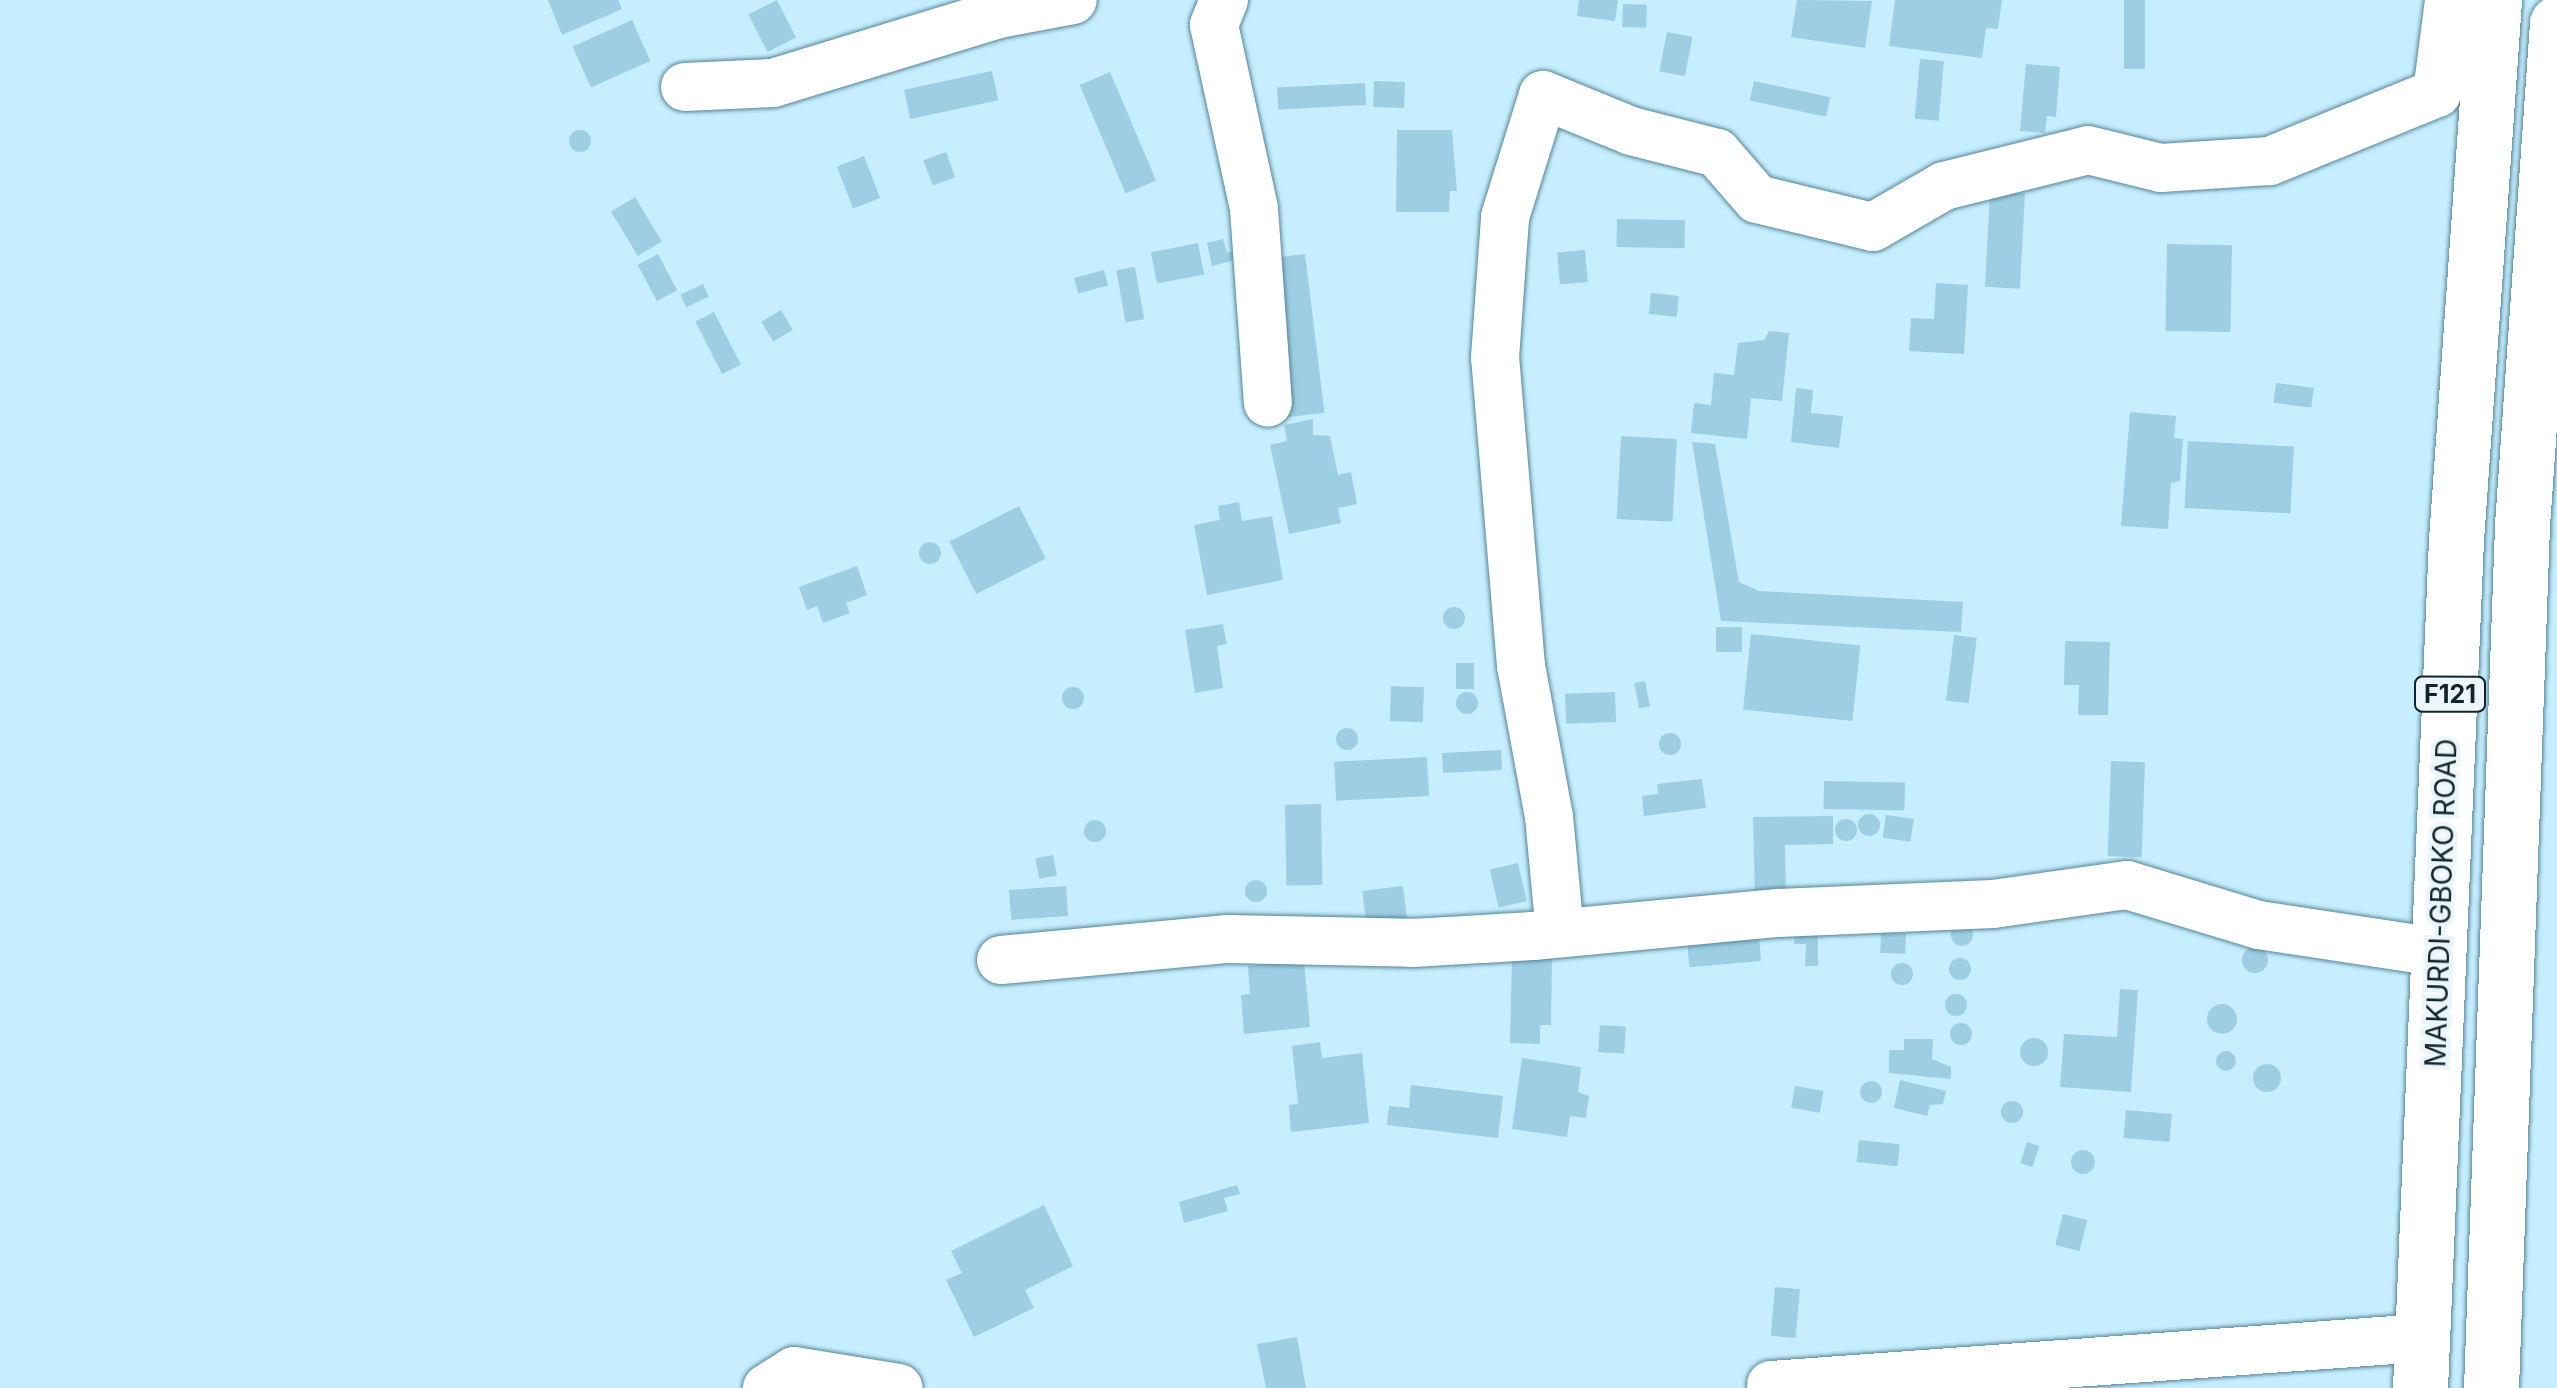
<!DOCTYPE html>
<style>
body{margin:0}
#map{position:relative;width:2557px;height:1388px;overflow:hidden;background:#c6eeff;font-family:Inter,sans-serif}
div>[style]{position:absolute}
.building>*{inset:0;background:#9dcee3;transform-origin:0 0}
.round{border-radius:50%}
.roads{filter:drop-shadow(0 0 2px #558496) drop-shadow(0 0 2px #558496)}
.minor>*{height:48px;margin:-24px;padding:0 24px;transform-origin:24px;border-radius:24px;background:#fff}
.major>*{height:55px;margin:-27.5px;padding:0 27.5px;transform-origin:27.5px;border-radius:27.5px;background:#fff}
span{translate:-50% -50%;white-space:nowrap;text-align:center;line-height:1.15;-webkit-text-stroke:9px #ecf6fa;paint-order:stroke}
.shield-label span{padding:2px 8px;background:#ecf6fa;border:2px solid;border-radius:8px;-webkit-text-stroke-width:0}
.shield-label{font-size:25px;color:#10242b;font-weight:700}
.street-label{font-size:28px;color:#10242b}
</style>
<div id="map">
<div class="building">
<div style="clip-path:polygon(548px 0,618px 0,622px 9px,562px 35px)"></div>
<div style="left:777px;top:0;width:42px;height:32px;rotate:63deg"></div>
<div style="clip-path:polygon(1579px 0,1618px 0,1615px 21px,1577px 16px)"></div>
<div style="clip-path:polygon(1797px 0,1872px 1px,1865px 48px,1791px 37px)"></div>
<div style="clip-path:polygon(1895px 0,2002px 0,1998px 29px,1986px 28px,1982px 58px,1889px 46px)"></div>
<div style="left:2124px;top:0;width:21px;height:69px"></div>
<div style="left:1623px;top:4px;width:24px;height:23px;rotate:2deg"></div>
<div style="left:632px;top:20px;width:45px;height:65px;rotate:66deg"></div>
<div style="left:1667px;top:32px;width:26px;height:40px;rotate:11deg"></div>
<div style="left:1920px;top:59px;width:24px;height:60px;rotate:5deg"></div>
<div style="clip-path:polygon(2026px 64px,2060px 67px,2056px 117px,2047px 116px,2045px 133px,2020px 131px)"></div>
<div style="left:992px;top:71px;width:30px;height:90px;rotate:78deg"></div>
<div style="left:1110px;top:72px;width:118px;height:33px;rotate:67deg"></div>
<div style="left:1374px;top:81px;width:31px;height:26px;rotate:2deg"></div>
<div style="left:1754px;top:81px;width:78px;height:20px;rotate:12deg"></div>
<div style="left:1365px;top:83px;width:22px;height:88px;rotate:87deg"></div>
<div class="round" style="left:569px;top:130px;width:22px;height:22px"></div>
<div style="clip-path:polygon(1397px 130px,1452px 130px,1457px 191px,1450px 191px,1449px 212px,1396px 212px)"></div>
<div style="left:946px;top:152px;width:27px;height:24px;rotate:70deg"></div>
<div style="left:864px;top:156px;width:45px;height:29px;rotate:69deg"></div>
<div style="left:1990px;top:192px;width:35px;height:95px;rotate:3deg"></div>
<div style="left:635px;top:197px;width:52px;height:28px;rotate:59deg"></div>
<div style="left:1617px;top:219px;width:68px;height:28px;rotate:1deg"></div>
<div style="clip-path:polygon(1223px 239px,1227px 253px,1240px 249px,1242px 258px,1212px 266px,1207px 243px)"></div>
<div style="left:1198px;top:243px;width:32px;height:48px;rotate:79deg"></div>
<div style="left:2167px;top:244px;width:65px;height:87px;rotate:1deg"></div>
<div style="left:1585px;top:250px;width:32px;height:28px;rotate:85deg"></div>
<div style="left:658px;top:254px;width:41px;height:23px;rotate:62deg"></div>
<div style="left:1305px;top:254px;width:160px;height:36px;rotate:83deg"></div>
<div style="left:1135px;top:267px;width:53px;height:19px;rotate:80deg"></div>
<div style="left:1104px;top:270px;width:16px;height:31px;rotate:75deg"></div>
<div style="clip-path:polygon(1936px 283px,1968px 285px,1964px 354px,1909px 351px,1911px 318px,1934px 319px)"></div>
<div style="left:703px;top:284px;width:14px;height:25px;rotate:65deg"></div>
<div style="left:1651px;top:293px;width:28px;height:21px;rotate:6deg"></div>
<div style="left:781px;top:310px;width:23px;height:23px;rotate:59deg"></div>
<div style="left:714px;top:312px;width:59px;height:21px;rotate:63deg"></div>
<div style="clip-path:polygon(1769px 331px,1789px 333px,1782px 401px,1751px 398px,1747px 439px,1691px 433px,1694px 403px,1711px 405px,1714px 373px,1734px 375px,1738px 343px,1764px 340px)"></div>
<div style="left:2276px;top:383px;width:38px;height:20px;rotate:7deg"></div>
<div style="clip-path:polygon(1796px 388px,1813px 390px,1811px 413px,1843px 416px,1839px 448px,1791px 442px)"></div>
<div style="clip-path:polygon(2130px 412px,2176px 416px,2174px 438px,2183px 439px,2180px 481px,2171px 483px,2168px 529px,2121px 526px)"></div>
<div style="clip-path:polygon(1313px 419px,1313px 435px,1330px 436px,1338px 475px,1351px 472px,1357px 504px,1338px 508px,1341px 523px,1289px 534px,1270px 445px,1287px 441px,1284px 425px)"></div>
<div style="left:1621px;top:436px;width:56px;height:83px;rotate:3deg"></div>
<div style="left:2188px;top:441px;width:106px;height:67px;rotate:3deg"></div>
<div style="clip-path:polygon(1692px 442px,1715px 444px,1739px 582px,1759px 591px,1963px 602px,1961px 632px,1721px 621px)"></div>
<div style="clip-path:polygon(1239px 502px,1242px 521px,1272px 516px,1283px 580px,1207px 595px,1194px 525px,1220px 520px,1218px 506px)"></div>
<div style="left:1019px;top:506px;width:59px;height:78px;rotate:63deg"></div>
<div class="round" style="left:919px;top:542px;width:22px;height:22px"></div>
<div style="clip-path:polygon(857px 566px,867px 595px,846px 603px,850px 613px,823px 623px,817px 606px,807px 610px,799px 587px)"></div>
<div class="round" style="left:1443px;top:607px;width:22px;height:22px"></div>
<div style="clip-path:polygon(1223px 624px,1227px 644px,1217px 646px,1223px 688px,1195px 693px,1185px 630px)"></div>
<div style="left:1716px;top:627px;width:26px;height:25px"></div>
<div style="left:1751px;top:634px;width:110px;height:76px;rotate:6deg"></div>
<div style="left:1954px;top:635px;width:23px;height:66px;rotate:7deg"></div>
<div style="clip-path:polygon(2065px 641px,2110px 642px,2108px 715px,2078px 715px,2079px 685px,2064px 685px)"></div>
<div style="left:1456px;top:663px;width:18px;height:26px"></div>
<div style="left:1645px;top:681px;width:26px;height:11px;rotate:79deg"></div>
<div style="left:1391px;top:686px;width:33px;height:35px;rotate:2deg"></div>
<div class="round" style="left:1062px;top:687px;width:22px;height:22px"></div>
<div class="round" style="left:1456px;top:692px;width:22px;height:22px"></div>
<div style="left:1615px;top:692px;width:30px;height:50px;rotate:88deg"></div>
<div class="round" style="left:1336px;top:728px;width:22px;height:22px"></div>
<div class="round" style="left:1659px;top:733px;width:22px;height:22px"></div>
<div style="left:1501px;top:750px;width:20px;height:59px;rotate:87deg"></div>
<div style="left:1427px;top:757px;width:39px;height:93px;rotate:87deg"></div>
<div style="left:2111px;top:761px;width:34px;height:95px;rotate:2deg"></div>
<div style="clip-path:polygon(1702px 779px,1706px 808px,1644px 816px,1642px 796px,1658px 794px,1657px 784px)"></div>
<div style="left:1824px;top:781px;width:81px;height:28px;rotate:1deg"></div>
<div style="left:1321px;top:804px;width:81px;height:36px;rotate:89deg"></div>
<div class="round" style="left:1858px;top:814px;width:22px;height:22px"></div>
<div style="left:1886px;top:815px;width:28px;height:23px;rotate:8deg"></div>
<div style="clip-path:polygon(1833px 816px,1833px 844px,1785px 845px,1786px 897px,1755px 898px,1753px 817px)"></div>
<div class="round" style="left:1835px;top:819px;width:22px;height:22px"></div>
<div class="round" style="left:1084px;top:820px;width:22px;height:22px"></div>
<div style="left:1053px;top:855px;width:21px;height:18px;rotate:79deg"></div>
<div style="left:1518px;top:863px;width:39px;height:29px;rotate:77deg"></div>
<div class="round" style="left:1245px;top:880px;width:22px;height:22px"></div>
<div style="left:1066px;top:886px;width:30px;height:57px;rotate:86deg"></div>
<div style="left:1403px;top:886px;width:33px;height:41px;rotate:83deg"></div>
<div class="round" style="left:1951px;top:924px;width:22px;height:22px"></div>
<div style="clip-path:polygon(1795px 928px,1818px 929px,1818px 966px,1805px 966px,1806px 944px,1794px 944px)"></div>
<div style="left:1881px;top:933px;width:25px;height:20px;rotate:2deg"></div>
<div style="left:1759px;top:937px;width:24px;height:72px;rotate:85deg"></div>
<div class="round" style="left:2242px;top:947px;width:26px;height:26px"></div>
<div class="round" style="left:1949px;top:958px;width:22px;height:22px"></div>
<div style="clip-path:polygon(1512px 958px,1552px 959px,1551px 1025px,1540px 1025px,1540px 1044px,1510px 1043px)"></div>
<div style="clip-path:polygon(1304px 961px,1310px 1027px,1244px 1034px,1241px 995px,1250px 994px,1248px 966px)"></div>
<div class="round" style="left:1891px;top:963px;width:22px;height:22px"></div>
<div style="clip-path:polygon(2120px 989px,2138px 990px,2131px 1092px,2060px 1087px,2064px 1034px,2117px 1037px)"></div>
<div class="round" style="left:1945px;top:994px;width:22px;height:22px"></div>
<div class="round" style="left:2207px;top:1004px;width:30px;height:30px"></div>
<div class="round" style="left:1950px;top:1023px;width:22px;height:22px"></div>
<div style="left:1600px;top:1025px;width:26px;height:27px;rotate:4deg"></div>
<div class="round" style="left:2020px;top:1038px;width:28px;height:28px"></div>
<div style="clip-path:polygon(1904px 1039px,1933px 1039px,1932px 1059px,1951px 1067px,1951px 1079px,1889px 1073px,1889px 1050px,1904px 1050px)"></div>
<div style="clip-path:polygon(1320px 1042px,1322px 1058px,1362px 1053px,1369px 1123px,1291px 1132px,1289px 1105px,1298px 1104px,1292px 1046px)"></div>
<div class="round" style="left:2216px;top:1051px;width:20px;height:20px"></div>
<div style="clip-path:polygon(1522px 1058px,1581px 1067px,1578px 1092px,1589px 1096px,1586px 1118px,1570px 1116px,1567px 1137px,1512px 1129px)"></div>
<div class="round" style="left:2253px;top:1064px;width:28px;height:28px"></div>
<div style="clip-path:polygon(1900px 1080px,1946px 1091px,1943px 1104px,1930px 1105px,1927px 1116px,1894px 1108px)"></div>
<div class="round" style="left:1860px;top:1081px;width:22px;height:22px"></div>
<div style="clip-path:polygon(1411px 1085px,1503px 1096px,1498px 1138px,1387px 1125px,1389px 1106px,1409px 1108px)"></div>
<div style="left:1795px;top:1086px;width:29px;height:22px;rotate:10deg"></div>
<div class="round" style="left:2001px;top:1101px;width:22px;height:22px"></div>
<div style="left:2126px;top:1110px;width:46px;height:28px;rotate:5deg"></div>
<div style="left:1859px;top:1140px;width:41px;height:22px;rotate:6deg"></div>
<div style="left:2027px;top:1142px;width:13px;height:22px;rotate:18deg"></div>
<div class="round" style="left:2071px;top:1150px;width:24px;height:24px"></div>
<div style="clip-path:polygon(1237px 1185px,1240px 1194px,1224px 1198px,1228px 1211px,1184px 1223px,1179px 1202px)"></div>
<div style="clip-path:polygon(1044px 1205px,1073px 1266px,1025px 1290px,1034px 1308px,974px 1337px,946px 1280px,962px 1273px,951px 1251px)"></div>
<div style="left:2063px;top:1214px;width:25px;height:32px;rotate:14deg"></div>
<div style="left:1775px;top:1287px;width:25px;height:49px;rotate:5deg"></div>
<div style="clip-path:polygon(1297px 1337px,1306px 1388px,1266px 1388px,1257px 1344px)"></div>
</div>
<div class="roads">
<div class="minor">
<div style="left:1224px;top:0;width:27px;rotate:112deg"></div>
<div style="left:1214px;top:25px;width:188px;rotate:77.7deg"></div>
<div style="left:1254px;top:209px;width:194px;rotate:85.9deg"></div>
<div style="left:685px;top:87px;width:88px;rotate:-2.6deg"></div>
<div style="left:773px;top:83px;width:236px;rotate:-17deg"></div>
<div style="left:999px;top:14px;width:75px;rotate:-10.7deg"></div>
<div style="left:1560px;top:933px;width:117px;rotate:-95.4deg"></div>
<div style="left:1549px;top:817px;width:154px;rotate:-100.5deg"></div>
<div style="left:1521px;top:666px;width:309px;rotate:-94.8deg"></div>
<div style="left:1495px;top:358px;width:141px;rotate:-85.9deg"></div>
<div style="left:1505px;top:217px;width:128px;rotate:-72.7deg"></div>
<div style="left:1543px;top:95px;width:95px;rotate:22.2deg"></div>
<div style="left:1631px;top:131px;width:89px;rotate:14.3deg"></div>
<div style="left:1717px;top:153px;width:61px;rotate:49deg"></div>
<div style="left:1757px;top:199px;width:119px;rotate:13.6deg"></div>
<div style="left:1873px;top:227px;width:82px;rotate:-30deg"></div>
<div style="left:1944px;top:186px;width:148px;rotate:-14deg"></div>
<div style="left:2088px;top:150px;width:75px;rotate:13.9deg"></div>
<div style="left:2161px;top:168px;width:109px;rotate:-3.7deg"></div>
<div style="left:2270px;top:161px;width:180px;rotate:-22.2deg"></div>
<div style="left:2437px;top:93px;width:94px;rotate:-82.6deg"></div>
<div style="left:1001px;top:960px;width:228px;rotate:-5.3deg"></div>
<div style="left:1228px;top:939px;width:184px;rotate:1.2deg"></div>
<div style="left:1412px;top:943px;width:121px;rotate:-3.3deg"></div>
<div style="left:1533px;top:936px;width:246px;rotate:-5.4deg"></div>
<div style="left:1778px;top:913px;width:215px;rotate:-2.4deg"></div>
<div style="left:1993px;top:904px;width:135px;rotate:-8.1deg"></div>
<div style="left:2127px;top:885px;width:138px;rotate:16.9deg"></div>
<div style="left:2259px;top:925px;width:181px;rotate:8.6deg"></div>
<div style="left:1771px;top:1385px;width:653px;rotate:-4.13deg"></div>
<div style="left:767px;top:1388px;width:32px;rotate:-32deg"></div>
<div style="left:794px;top:1371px;width:106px;rotate:9.2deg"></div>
</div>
<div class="major">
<div style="left:2420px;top:1388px;width:849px;rotate:-87.57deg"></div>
<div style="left:2456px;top:540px;width:541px;rotate:-85.97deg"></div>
<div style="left:2491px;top:1388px;width:864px;rotate:-87.94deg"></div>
<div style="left:2522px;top:525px;width:503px;rotate:-86.01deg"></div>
</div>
</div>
<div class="shield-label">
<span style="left:2450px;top:694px">F121</span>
</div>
<div class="street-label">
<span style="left:2441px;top:903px;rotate:-88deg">MAKURDI-GBOKO ROAD</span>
</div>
</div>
